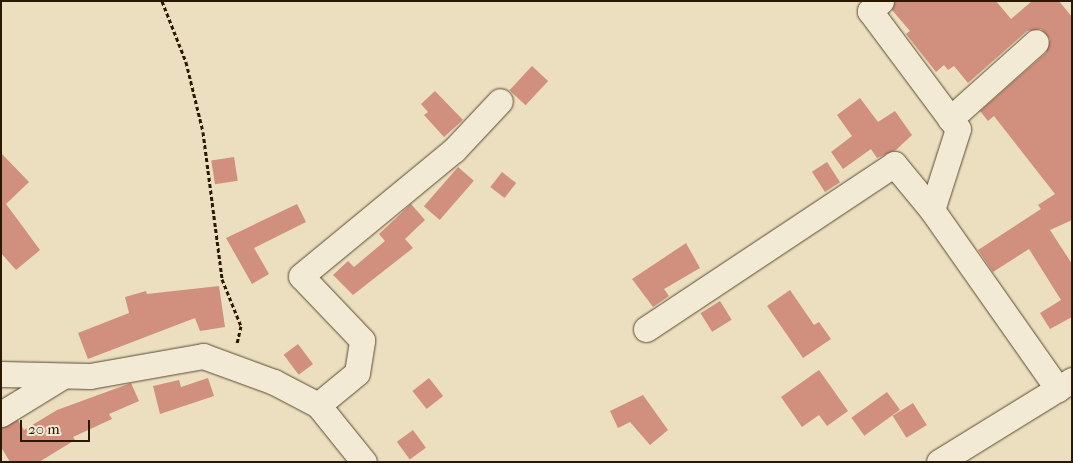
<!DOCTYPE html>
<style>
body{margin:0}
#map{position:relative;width:1073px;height:463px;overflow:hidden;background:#ebdfbf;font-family:"IM FELL French Canon",serif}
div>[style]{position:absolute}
.building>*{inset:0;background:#d18f7d;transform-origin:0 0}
.path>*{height:3px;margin-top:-1.5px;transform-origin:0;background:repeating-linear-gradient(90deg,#2b1800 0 4px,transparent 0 6.5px)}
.roads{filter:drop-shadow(0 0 1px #5b4a30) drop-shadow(0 0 1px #5b4a30)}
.minor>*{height:25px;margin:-12.5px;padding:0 12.5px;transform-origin:12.5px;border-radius:12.5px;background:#f2ead5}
span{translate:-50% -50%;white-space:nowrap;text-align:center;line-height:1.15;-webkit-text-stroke:4px #f2ead5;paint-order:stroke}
.frame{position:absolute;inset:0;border:2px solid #2b1800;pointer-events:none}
.scale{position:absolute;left:20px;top:420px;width:70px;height:22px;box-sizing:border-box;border:2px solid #2b1800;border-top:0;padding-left:6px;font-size:15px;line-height:18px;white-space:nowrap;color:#2b1800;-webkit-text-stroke:4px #f2ead5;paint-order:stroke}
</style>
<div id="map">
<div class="building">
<div style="clip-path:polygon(895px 1px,996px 1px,1011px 19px,1032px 1px,1059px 1px,1072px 17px,1072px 220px,1050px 230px,1072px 264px,1072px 317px,1050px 329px,1040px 313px,1061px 300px,1029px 249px,993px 272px,978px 250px,1041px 209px,1038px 205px,1055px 194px,994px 116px,988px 121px,980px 111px,1046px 53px,1050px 39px,1041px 29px,1027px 31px,968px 83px,954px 66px,948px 70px,944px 65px,936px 72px,906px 34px,910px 31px,892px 10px)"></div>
<div style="left:532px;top:66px;width:22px;height:33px;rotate:43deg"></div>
<div style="clip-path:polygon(435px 91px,463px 120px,444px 137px,424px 115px,428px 112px,421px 104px)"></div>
<div style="clip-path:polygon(860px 98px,878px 122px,895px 111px,912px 135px,896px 150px,877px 158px,871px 149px,843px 169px,831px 152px,852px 136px,837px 115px)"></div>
<div style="clip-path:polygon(1px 153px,29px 182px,6px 204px,40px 250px,16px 270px,1px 253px)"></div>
<div style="left:234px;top:157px;width:24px;height:23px;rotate:81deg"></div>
<div style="left:827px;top:162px;width:24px;height:18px;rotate:57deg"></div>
<div style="left:458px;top:167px;width:21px;height:52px;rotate:41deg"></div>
<div style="left:502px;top:172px;width:18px;height:19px;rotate:38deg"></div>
<div style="clip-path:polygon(297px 204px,306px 222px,254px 248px,269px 274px,252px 284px,226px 238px)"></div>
<div style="clip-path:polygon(411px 204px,425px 220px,405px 239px,413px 248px,353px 295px,333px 275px,348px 261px,354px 267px,385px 241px,379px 234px)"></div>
<div style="clip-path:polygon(686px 243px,700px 268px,664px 289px,669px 296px,653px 307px,632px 279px)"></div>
<div style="clip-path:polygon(219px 286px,225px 327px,200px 331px,195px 318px,88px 359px,78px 333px,129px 313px,125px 297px,146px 291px,147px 294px)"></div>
<div style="clip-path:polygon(790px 290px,814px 325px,819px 322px,831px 339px,803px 358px,767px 306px)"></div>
<div style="left:720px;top:301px;width:22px;height:23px;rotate:58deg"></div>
<div style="left:298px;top:344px;width:25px;height:18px;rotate:53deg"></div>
<div style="clip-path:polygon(819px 370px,848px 411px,827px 426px,819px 415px,802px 427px,781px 397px)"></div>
<div style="clip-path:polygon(208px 378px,214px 396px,160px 414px,153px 386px,179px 380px,181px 387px)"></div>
<div style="left:429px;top:378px;width:23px;height:21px;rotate:52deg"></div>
<div style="clip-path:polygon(131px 383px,139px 401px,109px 414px,112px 419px,73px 437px,75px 440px,39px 462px,10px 462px,1px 447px,1px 428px,18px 420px,24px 430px,57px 410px)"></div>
<div style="left:887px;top:392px;width:22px;height:44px;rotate:54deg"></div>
<div style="clip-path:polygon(643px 395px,668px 430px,650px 445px,630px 422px,618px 428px,610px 411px)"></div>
<div style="left:913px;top:403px;width:26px;height:24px;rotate:58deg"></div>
<div style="left:413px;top:430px;width:22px;height:20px;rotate:54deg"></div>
</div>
<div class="path">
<div style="left:162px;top:1px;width:66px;rotate:68.5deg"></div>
<div style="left:186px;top:62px;width:72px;rotate:76.3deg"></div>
<div style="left:203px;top:132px;width:148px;rotate:82.6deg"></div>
<div style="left:222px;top:279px;width:51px;rotate:68deg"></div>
<div style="left:241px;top:326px;width:18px;rotate:103deg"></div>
</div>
<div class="roads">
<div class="minor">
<div style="left:881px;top:1px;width:15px;rotate:138deg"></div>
<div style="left:870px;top:11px;width:147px;rotate:53.3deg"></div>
<div style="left:958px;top:129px;width:85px;rotate:107.8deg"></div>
<div style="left:932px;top:210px;width:219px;rotate:54.9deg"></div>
<div style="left:950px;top:119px;width:115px;rotate:-41.8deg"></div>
<div style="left:646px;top:329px;width:298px;rotate:-33.6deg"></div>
<div style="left:894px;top:164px;width:60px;rotate:50.4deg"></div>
<div style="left:1px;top:374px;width:89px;rotate:1.3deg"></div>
<div style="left:90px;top:376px;width:115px;rotate:-10deg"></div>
<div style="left:203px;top:356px;width:76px;rotate:20.1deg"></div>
<div style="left:274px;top:382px;width:50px;rotate:27.6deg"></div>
<div style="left:318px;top:405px;width:73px;rotate:51.1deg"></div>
<div style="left:318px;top:405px;width:50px;rotate:-39.4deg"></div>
<div style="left:357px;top:373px;width:33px;rotate:-81deg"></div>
<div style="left:362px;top:340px;width:88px;rotate:-133.6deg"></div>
<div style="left:301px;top:276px;width:198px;rotate:-39.5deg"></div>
<div style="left:454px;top:150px;width:67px;rotate:-46.8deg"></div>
<div style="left:1px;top:414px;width:73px;rotate:-31.5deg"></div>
<div style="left:939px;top:462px;width:156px;rotate:-31.7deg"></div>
</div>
</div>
<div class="frame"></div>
<div class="scale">20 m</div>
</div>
